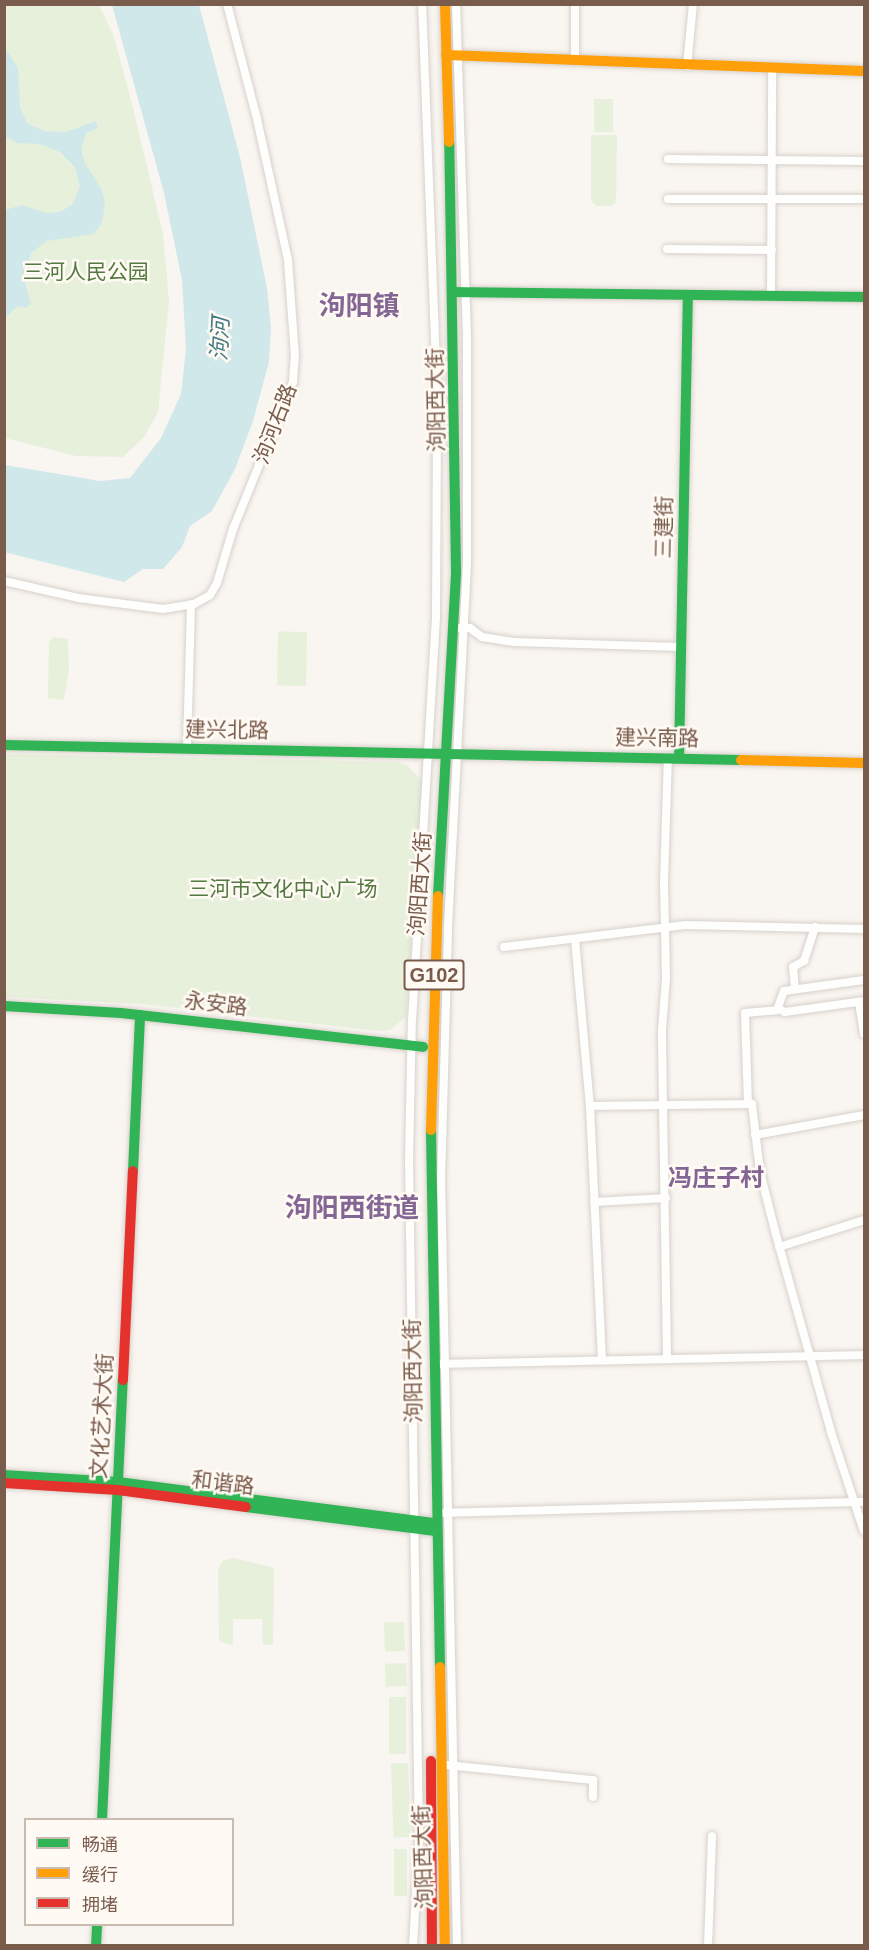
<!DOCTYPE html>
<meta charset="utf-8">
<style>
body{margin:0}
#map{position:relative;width:869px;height:1950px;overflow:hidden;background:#f9f5f0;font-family:Arial,"Noto Sans SC",sans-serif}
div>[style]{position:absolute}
.green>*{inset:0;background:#e7f0db;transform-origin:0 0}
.water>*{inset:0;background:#d0e8ea}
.roads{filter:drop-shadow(0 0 2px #d7d1cb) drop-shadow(0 0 2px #d7d1cb)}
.street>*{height:8px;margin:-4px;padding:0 4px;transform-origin:4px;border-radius:4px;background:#fefefd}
.fast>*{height:10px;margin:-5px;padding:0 5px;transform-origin:5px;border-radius:5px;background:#30b455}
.slow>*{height:10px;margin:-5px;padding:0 5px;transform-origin:5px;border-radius:5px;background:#ff9f0a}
.jam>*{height:10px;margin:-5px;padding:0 5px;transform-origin:5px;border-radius:5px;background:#e5322d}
span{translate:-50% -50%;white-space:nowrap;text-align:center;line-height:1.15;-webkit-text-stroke:5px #fffaf3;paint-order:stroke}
.shield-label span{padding:2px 4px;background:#fffaf3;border:2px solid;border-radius:4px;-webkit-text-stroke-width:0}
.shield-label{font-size:20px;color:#7a5c4d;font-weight:700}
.park-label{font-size:21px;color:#537a41}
.street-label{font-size:21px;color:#7a5c4d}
.water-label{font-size:22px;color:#437c86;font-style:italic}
.quarter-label{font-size:24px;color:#846695;font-weight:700}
.district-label{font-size:27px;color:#846695;font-weight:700}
.frame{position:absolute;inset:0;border:6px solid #7a5c4d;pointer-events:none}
.legend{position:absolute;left:24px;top:1818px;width:210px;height:108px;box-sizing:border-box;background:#fffaf3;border:2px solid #cabbb1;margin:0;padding:8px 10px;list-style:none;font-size:18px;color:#7a5c4d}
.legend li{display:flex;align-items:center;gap:12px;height:30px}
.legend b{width:30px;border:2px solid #cabbb1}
</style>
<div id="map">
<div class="green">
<div style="clip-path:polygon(5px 5px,99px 5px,113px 34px,132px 104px,163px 234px,169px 301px,158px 412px,144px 437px,123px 457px,76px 456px,5px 438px)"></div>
<div style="left:594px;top:99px;width:19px;height:33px"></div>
<div style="clip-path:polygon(591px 135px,617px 135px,616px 202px,611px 206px,597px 206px,591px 201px)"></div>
<div style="left:307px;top:632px;width:54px;height:29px;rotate:91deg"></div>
<div style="clip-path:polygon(53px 637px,68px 639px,69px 668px,64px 700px,48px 698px,49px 642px)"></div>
<div style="clip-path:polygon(5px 754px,398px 762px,408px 766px,423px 782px,406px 1017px,390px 1030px,379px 1031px,142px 1004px,5px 997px)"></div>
<div style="clip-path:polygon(233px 1558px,274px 1568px,273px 1645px,263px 1645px,262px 1619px,233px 1619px,233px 1646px,219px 1641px,218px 1571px,222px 1561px)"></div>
<div style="left:404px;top:1622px;width:29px;height:20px;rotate:88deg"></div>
<div style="left:406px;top:1663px;width:23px;height:21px;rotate:88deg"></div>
<div style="left:389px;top:1697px;width:17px;height:57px"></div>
<div style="left:408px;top:1763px;width:74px;height:17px;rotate:88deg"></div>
<div style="left:394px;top:1849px;width:13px;height:47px"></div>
</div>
<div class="water">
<div style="clip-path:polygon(112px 5px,199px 5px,240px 157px,267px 288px,271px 328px,269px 362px,253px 421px,235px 469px,212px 511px,190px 526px,182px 547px,163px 569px,143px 569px,124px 582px,4px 552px,5px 465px,100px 481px,130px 478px,161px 438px,181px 394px,186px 349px,182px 280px,164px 193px)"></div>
<div style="clip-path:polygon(5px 48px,18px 68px,20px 107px,27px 123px,44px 131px,66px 132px,96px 121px,98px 128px,86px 133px,81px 149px,85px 163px,102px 190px,105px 204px,102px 223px,94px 234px,47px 241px,32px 252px,23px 275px,31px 304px,26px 308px,18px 306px,5px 318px,5px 210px,22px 205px,46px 213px,60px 212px,73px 204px,80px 186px,75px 167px,60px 152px,40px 144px,16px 143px,5px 136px)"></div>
</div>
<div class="roads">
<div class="street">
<div style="left:456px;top:4px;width:334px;rotate:88.1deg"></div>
<div style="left:467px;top:338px;width:226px;rotate:90deg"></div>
<div style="left:467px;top:564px;width:367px;rotate:93deg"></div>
<div style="left:448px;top:931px;width:244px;rotate:91.6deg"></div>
<div style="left:441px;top:1175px;width:771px;rotate:88.81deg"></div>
<div style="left:575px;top:60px;width:56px;rotate:-90deg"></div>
<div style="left:687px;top:66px;width:62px;rotate:-84.5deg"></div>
<div style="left:668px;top:159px;width:196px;rotate:0.6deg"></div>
<div style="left:668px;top:199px;width:196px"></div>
<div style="left:667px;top:249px;width:105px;rotate:0.5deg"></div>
<div style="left:771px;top:296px;width:227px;rotate:-89.7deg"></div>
<div style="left:4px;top:581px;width:76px;rotate:12.9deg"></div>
<div style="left:78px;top:598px;width:86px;rotate:7.4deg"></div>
<div style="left:163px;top:609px;width:31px;rotate:-9deg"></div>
<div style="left:194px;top:604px;width:18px;rotate:-29deg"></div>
<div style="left:210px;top:595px;width:14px;rotate:-60deg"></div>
<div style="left:217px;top:583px;width:56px;rotate:-73.5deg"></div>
<div style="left:233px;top:529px;width:159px;rotate:-67.8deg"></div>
<div style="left:293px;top:382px;width:26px;rotate:-86deg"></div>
<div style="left:295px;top:356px;width:96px;rotate:-94.2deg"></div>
<div style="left:288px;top:260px;width:148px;rotate:-102.4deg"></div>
<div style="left:256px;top:115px;width:115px;rotate:-104.6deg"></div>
<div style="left:454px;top:628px;width:16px"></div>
<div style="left:470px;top:628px;width:15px;rotate:37deg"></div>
<div style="left:482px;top:637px;width:32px;rotate:9deg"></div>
<div style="left:514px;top:642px;width:167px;rotate:1.7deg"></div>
<div style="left:187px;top:748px;width:144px;rotate:-88.4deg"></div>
<div style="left:575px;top:939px;width:168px;rotate:84.9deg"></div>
<div style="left:590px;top:1106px;width:254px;rotate:87.3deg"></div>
<div style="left:504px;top:947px;width:183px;rotate:-6.9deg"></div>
<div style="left:686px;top:925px;width:178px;rotate:1.3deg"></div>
<div style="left:795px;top:989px;width:22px;rotate:-95deg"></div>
<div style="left:793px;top:967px;width:13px;rotate:-29deg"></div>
<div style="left:804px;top:961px;width:36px;rotate:-72deg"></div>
<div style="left:859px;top:1002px;width:32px;rotate:81deg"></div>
<div style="left:779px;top:1009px;width:7px;rotate:27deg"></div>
<div style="left:785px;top:1012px;width:80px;rotate:-7.9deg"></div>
<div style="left:748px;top:1104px;width:91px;rotate:-91.9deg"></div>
<div style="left:745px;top:1013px;width:32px;rotate:-5deg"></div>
<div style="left:777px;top:1010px;width:20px;rotate:-70deg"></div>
<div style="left:784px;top:991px;width:81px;rotate:-7.8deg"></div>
<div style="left:590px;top:1106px;width:162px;rotate:-0.7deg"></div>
<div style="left:752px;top:1104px;width:68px;rotate:83.3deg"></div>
<div style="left:760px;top:1172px;width:61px;rotate:75.7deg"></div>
<div style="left:775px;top:1231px;width:209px;rotate:74.4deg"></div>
<div style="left:831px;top:1432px;width:104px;rotate:71.6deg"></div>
<div style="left:755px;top:1135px;width:111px;rotate:-10.4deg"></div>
<div style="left:594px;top:1202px;width:72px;rotate:-3.2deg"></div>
<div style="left:779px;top:1247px;width:89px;rotate:-17.6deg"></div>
<div style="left:667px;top:1358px;width:328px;rotate:-90.9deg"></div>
<div style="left:662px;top:1030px;width:52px;rotate:-85.6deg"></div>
<div style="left:666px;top:978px;width:96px;rotate:-91.2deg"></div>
<div style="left:664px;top:882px;width:124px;rotate:-88.2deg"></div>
<div style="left:440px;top:1364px;width:424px;rotate:-1.2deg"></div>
<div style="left:442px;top:1513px;width:422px;rotate:-1.5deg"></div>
<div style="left:447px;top:1765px;width:147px;rotate:5.9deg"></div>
<div style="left:593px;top:1780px;width:17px;rotate:90deg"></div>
<div style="left:413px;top:1946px;width:103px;rotate:-86.7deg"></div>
<div style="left:419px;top:1843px;width:684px;rotate:-90.84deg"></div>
<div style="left:409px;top:1159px;width:138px;rotate:-88.8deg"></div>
<div style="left:412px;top:1021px;width:406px;rotate:-86.6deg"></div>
<div style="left:436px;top:616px;width:225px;rotate:-89.7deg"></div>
<div style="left:437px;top:391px;width:387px;rotate:-92.2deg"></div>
<div style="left:708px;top:1946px;width:110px;rotate:-87.9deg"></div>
</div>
<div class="fast">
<div style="left:454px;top:292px;width:410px;rotate:0.7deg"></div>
<div style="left:4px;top:745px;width:737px;rotate:1.17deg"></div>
<div style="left:679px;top:758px;width:463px;rotate:-88.9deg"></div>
<div style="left:438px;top:896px;width:325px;rotate:-86.8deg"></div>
<div style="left:456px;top:571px;width:429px;rotate:-90.9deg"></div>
<div style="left:4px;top:1006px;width:117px;rotate:3.4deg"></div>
<div style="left:121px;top:1013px;width:304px;rotate:6.4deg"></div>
<div style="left:431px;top:1130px;width:537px;rotate:89.04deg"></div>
<div style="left:133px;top:1171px;width:156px;rotate:-87.4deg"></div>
<div style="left:4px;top:1475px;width:114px;rotate:3.5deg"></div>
<div style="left:118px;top:1482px;width:320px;rotate:7.4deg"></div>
<div style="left:246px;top:1507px;width:191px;rotate:7.2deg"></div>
<div style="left:102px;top:1820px;width:441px;rotate:-87.3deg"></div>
<div style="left:96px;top:1946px;width:22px;rotate:-87deg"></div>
</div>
<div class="slow">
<div style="left:445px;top:4px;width:138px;rotate:88.3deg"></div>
<div style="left:446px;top:55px;width:418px;rotate:2.2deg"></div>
<div style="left:741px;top:760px;width:123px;rotate:1.4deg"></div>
<div style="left:431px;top:1130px;width:234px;rotate:-88.3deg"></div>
<div style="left:440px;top:1667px;width:279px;rotate:89deg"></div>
</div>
<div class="jam">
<div style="left:123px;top:1380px;width:209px;rotate:-87.3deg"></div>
<div style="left:4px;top:1483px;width:114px;rotate:3.5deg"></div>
<div style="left:118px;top:1490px;width:129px;rotate:7.6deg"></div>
<div style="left:431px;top:1761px;width:185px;rotate:89.7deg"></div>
</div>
</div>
<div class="shield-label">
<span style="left:434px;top:975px">G102</span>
</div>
<div class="park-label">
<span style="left:86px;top:272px">三河人民公园</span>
<span style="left:283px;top:889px">三河市文化中心广场</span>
</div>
<div class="street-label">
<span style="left:436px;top:400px;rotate:-91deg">泃阳西大街</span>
<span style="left:275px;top:424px;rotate:-69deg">泃河右路</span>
<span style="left:664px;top:527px;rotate:-89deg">三建街</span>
<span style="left:227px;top:730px;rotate:1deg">建兴北路</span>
<span style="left:657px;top:738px;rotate:1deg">建兴南路</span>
<span style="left:420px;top:884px;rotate:-86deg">泃阳西大街</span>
<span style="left:216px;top:1004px;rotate:7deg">永安路</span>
<span style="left:413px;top:1371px;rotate:-91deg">泃阳西大街</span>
<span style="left:102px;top:1416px;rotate:-87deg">文化艺术大街</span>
<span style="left:223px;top:1483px;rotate:7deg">和谐路</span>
<span style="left:423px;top:1857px;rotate:-92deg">泃阳西大街</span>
</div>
<div class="water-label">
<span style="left:220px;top:339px;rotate:-87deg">泃河</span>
</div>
<div class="quarter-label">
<span style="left:716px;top:1178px">冯庄子村</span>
</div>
<div class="district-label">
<span style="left:359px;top:307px">泃阳镇</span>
<span style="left:352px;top:1209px">泃阳西街道</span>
</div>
<div class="frame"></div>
<ul class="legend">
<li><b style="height:8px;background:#30b455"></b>畅通</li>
<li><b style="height:8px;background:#ff9f0a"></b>缓行</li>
<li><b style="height:8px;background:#e5322d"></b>拥堵</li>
</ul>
</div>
